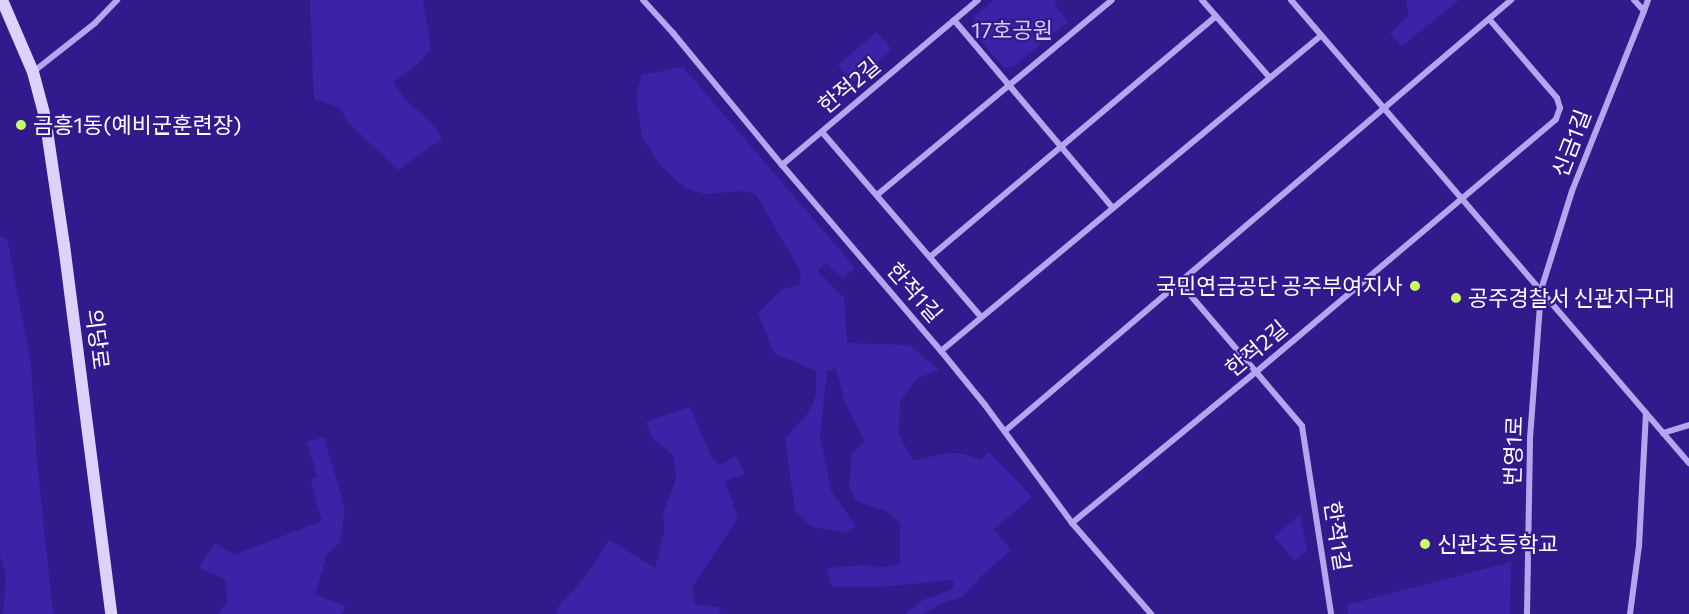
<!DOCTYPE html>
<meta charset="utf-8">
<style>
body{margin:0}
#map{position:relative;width:1689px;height:614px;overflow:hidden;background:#321a8d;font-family:Commissioner,"Noto Sans KR",sans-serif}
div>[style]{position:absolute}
.green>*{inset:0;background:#3c22a7;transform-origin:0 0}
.street>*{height:6px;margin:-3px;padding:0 3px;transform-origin:3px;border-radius:3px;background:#b4a6ee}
.secondary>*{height:12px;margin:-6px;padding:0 6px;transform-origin:6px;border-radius:6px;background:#dbd3fa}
.dots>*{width:16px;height:16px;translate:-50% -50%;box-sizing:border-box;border:3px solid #321a8d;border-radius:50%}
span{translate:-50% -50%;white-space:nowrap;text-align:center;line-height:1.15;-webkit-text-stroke:4.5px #321a8d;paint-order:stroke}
.park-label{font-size:22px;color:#d5ccfa}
.street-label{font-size:22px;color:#fff}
.poi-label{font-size:22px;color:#fff}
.left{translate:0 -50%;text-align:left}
.right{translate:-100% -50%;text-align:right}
</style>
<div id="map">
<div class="green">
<div style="clip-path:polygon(310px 0,423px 0,431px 48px,417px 65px,393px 82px,405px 99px,436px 127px,442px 139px,398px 170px,348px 122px,340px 108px,314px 99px)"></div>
<div style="clip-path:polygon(994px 0,1058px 0,1054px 4px,1068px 22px,1013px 67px,1004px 68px,972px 30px,975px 16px)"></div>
<div style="clip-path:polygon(1406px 0,1459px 0,1402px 46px,1390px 33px,1409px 16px)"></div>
<div style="left:877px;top:32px;width:23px;height:51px;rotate:50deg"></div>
<div style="clip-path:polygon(683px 67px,855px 268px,843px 279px,826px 263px,818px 271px,844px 298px,847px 343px,909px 345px,939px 370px,918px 378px,900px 401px,899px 435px,913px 461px,947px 453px,963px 454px,980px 460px,989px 452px,1032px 497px,994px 529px,1011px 550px,980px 577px,964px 596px,943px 603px,923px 614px,905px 614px,923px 600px,954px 589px,953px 580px,879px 587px,832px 587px,827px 568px,866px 565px,879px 568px,900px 564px,900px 523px,886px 511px,856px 501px,849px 487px,852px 454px,865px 442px,845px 402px,836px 369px,827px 371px,820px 437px,831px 491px,856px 526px,845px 532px,812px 527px,795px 510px,785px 438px,810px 411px,816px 395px,816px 371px,774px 353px,758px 313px,781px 290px,799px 285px,801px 272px,757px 196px,746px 191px,705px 194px,685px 188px,662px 167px,642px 137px,636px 94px,642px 75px)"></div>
<div style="clip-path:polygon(0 237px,7px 239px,31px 365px,37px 461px,53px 614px,3px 614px,6px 576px,0 555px)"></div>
<div style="clip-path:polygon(690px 407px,712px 458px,721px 465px,736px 455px,745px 474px,725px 481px,738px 518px,692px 587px,695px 604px,718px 607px,722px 611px,718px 614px,556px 614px,558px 607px,586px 576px,609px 540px,655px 568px,665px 529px,663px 514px,676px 479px,674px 456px,653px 439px,646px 422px)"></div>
<div style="clip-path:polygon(324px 437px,345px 510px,340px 542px,327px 554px,315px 594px,346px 607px,341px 614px,218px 614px,227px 602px,226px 580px,199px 567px,215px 543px,234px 555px,322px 521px,311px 480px,317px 476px,307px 442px)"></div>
<div style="clip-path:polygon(1300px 514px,1307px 551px,1295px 561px,1274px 537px)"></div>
<div style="clip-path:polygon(1511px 562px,1510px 614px,1348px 614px,1347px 605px)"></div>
</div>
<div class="street">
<div style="left:643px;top:0;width:45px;rotate:47.7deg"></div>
<div style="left:673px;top:33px;width:171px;rotate:50.5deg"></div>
<div style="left:782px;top:165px;width:245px;rotate:49.5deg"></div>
<div style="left:941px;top:351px;width:70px;rotate:50.8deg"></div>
<div style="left:985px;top:405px;width:147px;rotate:53.6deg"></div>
<div style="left:1072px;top:523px;width:121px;rotate:49deg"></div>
<div style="left:1202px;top:0;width:103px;rotate:48.9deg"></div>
<div style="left:1291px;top:0;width:611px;rotate:49.32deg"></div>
<div style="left:1644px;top:11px;width:12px;rotate:-70deg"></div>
<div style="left:954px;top:20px;width:246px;rotate:49.8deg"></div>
<div style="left:33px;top:72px;width:79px;rotate:-38.3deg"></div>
<div style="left:95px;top:23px;width:32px;rotate:-46deg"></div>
<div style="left:822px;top:132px;width:244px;rotate:49.3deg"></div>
<div style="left:782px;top:165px;width:256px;rotate:-40.1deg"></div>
<div style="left:877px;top:195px;width:305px;rotate:-39.7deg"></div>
<div style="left:930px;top:257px;width:374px;rotate:-40.1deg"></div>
<div style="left:1180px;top:283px;width:188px;rotate:49.5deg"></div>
<div style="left:1302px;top:426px;width:190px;rotate:81.2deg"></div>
<div style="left:941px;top:351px;width:494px;rotate:-39.7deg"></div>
<div style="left:1005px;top:431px;width:665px;rotate:-40.42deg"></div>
<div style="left:1663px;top:433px;width:27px;rotate:-17deg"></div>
<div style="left:1072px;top:523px;width:238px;rotate:-39.4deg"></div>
<div style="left:1256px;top:372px;width:392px;rotate:-40.1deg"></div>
<div style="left:1556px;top:119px;width:12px;rotate:-70deg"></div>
<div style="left:1560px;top:108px;width:10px;rotate:-107deg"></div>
<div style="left:1557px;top:98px;width:104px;rotate:-130.7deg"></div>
<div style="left:1527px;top:614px;width:176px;rotate:-89deg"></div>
<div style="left:1530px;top:438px;width:148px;rotate:-85.7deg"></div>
<div style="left:1541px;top:290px;width:104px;rotate:-72.6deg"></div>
<div style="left:1572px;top:191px;width:194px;rotate:-68.2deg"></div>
<div style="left:1644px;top:11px;width:15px;rotate:-132deg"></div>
<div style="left:1630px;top:614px;width:69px;rotate:-82.5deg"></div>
<div style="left:1639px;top:546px;width:133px;rotate:-87deg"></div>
</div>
<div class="secondary">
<div style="left:2px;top:0;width:78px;rotate:66.7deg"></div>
<div style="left:33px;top:72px;width:47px;rotate:75.1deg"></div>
<div style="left:45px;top:117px;width:129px;rotate:81.6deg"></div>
<div style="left:64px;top:245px;width:372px;rotate:82.7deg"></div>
</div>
<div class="dots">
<div style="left:21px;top:125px;background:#c8ff63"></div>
<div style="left:1415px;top:286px;background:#c8ff63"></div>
<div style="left:1456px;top:298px;background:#c8ff63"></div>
<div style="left:1425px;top:544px;background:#c8ff63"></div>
</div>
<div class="park-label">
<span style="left:1012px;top:30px">17호공원</span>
</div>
<div class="street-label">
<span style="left:849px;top:85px;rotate:-40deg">한적2길</span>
<span style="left:1571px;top:143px;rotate:-69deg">신금1길</span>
<span style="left:915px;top:292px;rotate:49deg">한적1길</span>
<span style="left:98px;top:339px;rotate:83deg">의당로</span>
<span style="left:1256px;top:348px;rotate:-40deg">한적2길</span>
<span style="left:1513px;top:451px;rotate:-88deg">번영1로</span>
<span style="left:1338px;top:536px;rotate:81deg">한적1길</span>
</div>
<div class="poi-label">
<span class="left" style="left:33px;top:125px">금흥1동(예비군훈련장)</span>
<span class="right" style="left:1403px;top:286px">국민연금공단 공주부여지사</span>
<span class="left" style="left:1468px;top:298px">공주경찰서 신관지구대</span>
<span class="left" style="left:1437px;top:544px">신관초등학교</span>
</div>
</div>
